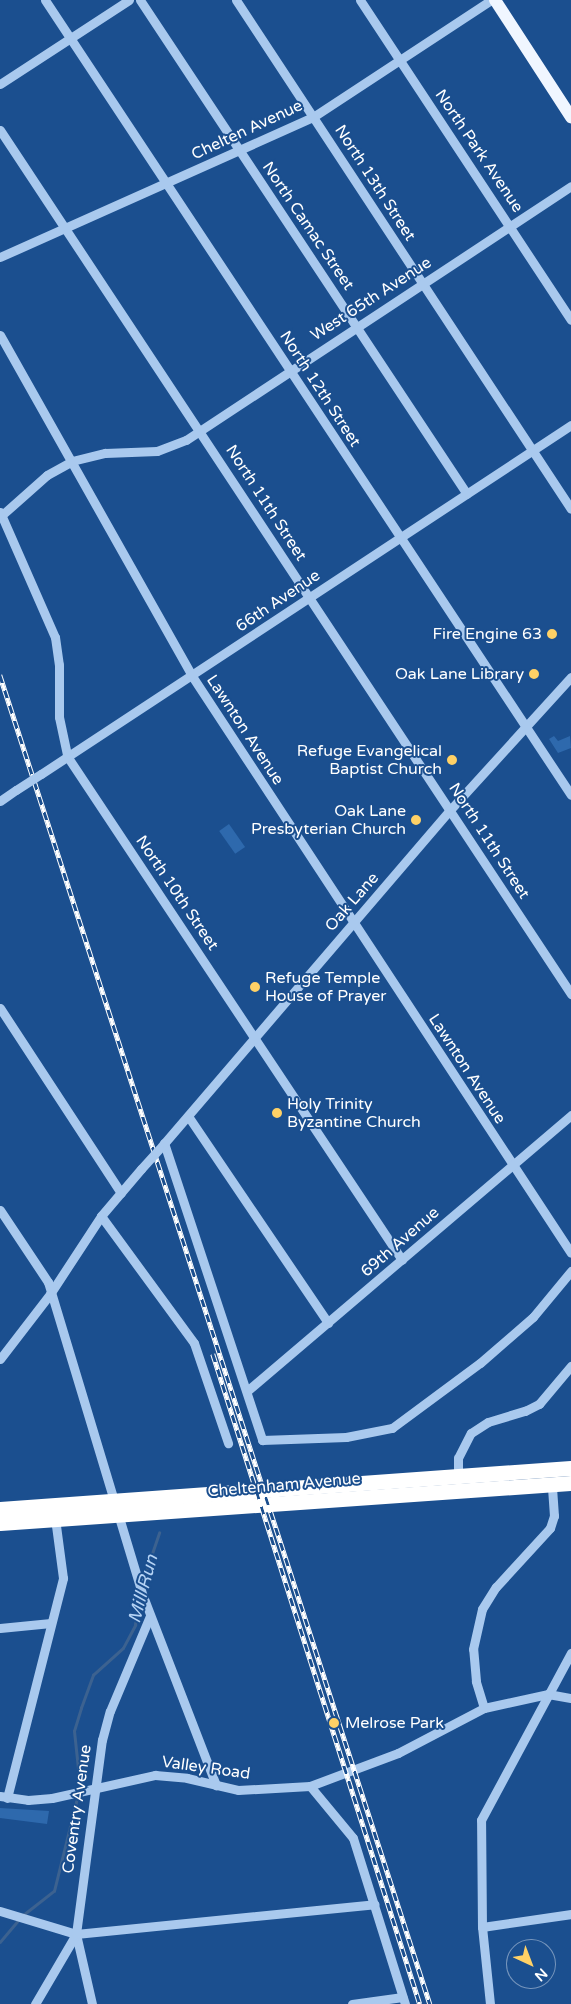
<!DOCTYPE html>
<style>
body{margin:0}
#map{position:relative;width:571px;height:2004px;overflow:hidden;background:#1b4f8f;font-family:"Varela Round",sans-serif}
div>[style]{position:absolute}
.green>*{inset:0;background:#2e69ad;transform-origin:0 0}
.stream>*{height:2.5px;margin:-1.25px;padding:0 1.25px;transform-origin:1.25px;border-radius:1.25px;background:#3c6290}
.minor>*{height:9px;margin:-4.5px;padding:0 4.5px;transform-origin:4.5px;border-radius:4.5px;background:#a9c9ee}
.major>*{height:12px;margin:-6px;padding:0 6px;transform-origin:6px;border-radius:6px;background:#f0f6ff}
.highway>*{height:15px;margin:-7.5px;padding:0 7.5px;transform-origin:7.5px;border-radius:7.5px;background:#fff}
.rail>*{height:4.5px;margin-top:-2.25px;transform-origin:0;background:repeating-linear-gradient(90deg,#1b4f8f 0 8px,#fff 0 16px);box-sizing:border-box;border-block:1px solid #fff}
.minor-bridge>*{height:9px;margin:-4.5px;padding:0 4.5px;transform-origin:4.5px;border-radius:4.5px;background:#a9c9ee}
.dots>*{width:14px;height:14px;translate:-50% -50%;box-sizing:border-box;border:2px solid #1b4f8f;border-radius:50%}
span{translate:-50% -50%;white-space:nowrap;text-align:center;line-height:1.15;-webkit-text-stroke:4px #1b4f8f;paint-order:stroke}
.street-label{font-size:16px;color:#fff}
.poi-label{font-size:16px;color:#fff}
.right{translate:-100% -50%;text-align:right}
.left{translate:0 -50%;text-align:left}
.water-label{font-size:18px;color:#b5d3f5;font-style:italic}
.north{position:absolute;left:506px;top:1939px;width:50px;height:50px;box-sizing:border-box;background:#1b4f8f;border:1px solid #7695bc;border-radius:50%;rotate:137deg;font-size:14px;font-weight:700;line-height:20px;text-align:center;color:#fff}
.north::after{content:'';display:block;margin:auto;width:18px;height:22px;background:#ffd166;clip-path:polygon(50% 0,100% 100%,50% 72%,0 100%)}
</style>
<div id="map">
<div class="green">
<div style="clip-path:polygon(554px 736px,558px 741px,570px 736px,571px 748px,558px 753px,549px 739px)"></div>
<div style="left:229px;top:824px;width:28px;height:12px;rotate:55deg"></div>
<div style="clip-path:polygon(0 1808px,49px 1811px,47px 1824px,0 1818px)"></div>
</div>
<div class="stream">
<div style="left:142px;top:1583px;width:53px;rotate:-71.2deg"></div>
<div style="left:79px;top:1778px;width:47px;rotate:-96.1deg"></div>
<div style="left:74px;top:1731px;width:24px;rotate:-73deg"></div>
<div style="left:81px;top:1708px;width:35px;rotate:-70deg"></div>
<div style="left:93px;top:1675px;width:40px;rotate:-42deg"></div>
<div style="left:123px;top:1648px;width:26px;rotate:-62deg"></div>
<div style="left:135px;top:1625px;width:32px;rotate:-83deg"></div>
<div style="left:23px;top:1915px;width:39px;rotate:-38deg"></div>
<div style="left:54px;top:1891px;width:92px;rotate:-76.1deg"></div>
<div style="left:0;top:1942px;width:30px;rotate:-50deg"></div>
</div>
<div class="minor">
<div style="left:45px;top:0;width:953px;rotate:56.51deg"></div>
<div style="left:140px;top:0;width:592px;rotate:56.5deg"></div>
<div style="left:236px;top:0;width:609px;rotate:56.65deg"></div>
<div style="left:360px;top:0;width:383px;rotate:56.6deg"></div>
<div style="left:0;top:84px;width:154px;rotate:-33.1deg"></div>
<div style="left:0;top:130px;width:1036px;rotate:56.54deg"></div>
<div style="left:0;top:257px;width:343px;rotate:-24.1deg"></div>
<div style="left:313px;top:117px;width:213px;rotate:-33.3deg"></div>
<div style="left:0;top:335px;width:391px;rotate:60.6deg"></div>
<div style="left:192px;top:676px;width:690px;rotate:56.7deg"></div>
<div style="left:0;top:512px;width:137px;rotate:66.3deg"></div>
<div style="left:55px;top:637px;width:28px;rotate:82deg"></div>
<div style="left:59px;top:665px;width:52px;rotate:90deg"></div>
<div style="left:59px;top:717px;width:40px;rotate:78deg"></div>
<div style="left:67px;top:756px;width:605px;rotate:56.39deg"></div>
<div style="left:2px;top:515px;width:60px;rotate:-41.6deg"></div>
<div style="left:47px;top:475px;width:29px;rotate:-29deg"></div>
<div style="left:72px;top:461px;width:34px;rotate:-14deg"></div>
<div style="left:105px;top:453px;width:52px;rotate:-2.2deg"></div>
<div style="left:157px;top:451px;width:31px;rotate:-21deg"></div>
<div style="left:186px;top:440px;width:461px;rotate:-33.4deg"></div>
<div style="left:41px;top:774px;width:635px;rotate:-33.36deg"></div>
<div style="left:0;top:801px;width:19px;rotate:-35deg"></div>
<div style="left:0;top:1008px;width:221px;rotate:56.8deg"></div>
<div style="left:188px;top:1116px;width:250px;rotate:55.9deg"></div>
<div style="left:164px;top:1143px;width:313px;rotate:71.7deg"></div>
<div style="left:262px;top:1440px;width:84px;rotate:-2deg"></div>
<div style="left:346px;top:1437px;width:47px;rotate:-11.1deg"></div>
<div style="left:392px;top:1428px;width:109px;rotate:-36.5deg"></div>
<div style="left:480px;top:1363px;width:70px;rotate:-41deg"></div>
<div style="left:533px;top:1317px;width:60px;rotate:-50.4deg"></div>
<div style="left:161px;top:1147px;width:444px;rotate:-49.4deg"></div>
<div style="left:450px;top:810px;width:180px;rotate:-47.7deg"></div>
<div style="left:0;top:1210px;width:87px;rotate:56.3deg"></div>
<div style="left:48px;top:1282px;width:328px;rotate:73.2deg"></div>
<div style="left:143px;top:1596px;width:203px;rotate:68.9deg"></div>
<div style="left:101px;top:1216px;width:157px;rotate:53.8deg"></div>
<div style="left:194px;top:1343px;width:106px;rotate:71.2deg"></div>
<div style="left:0;top:1359px;width:82px;rotate:-52.4deg"></div>
<div style="left:50px;top:1294px;width:93px;rotate:-56.8deg"></div>
<div style="left:101px;top:1216px;width:62px;rotate:-49.6deg"></div>
<div style="left:247px;top:1391px;width:426px;rotate:-40.4deg"></div>
<div style="left:458px;top:1479px;width:21px;rotate:-90deg"></div>
<div style="left:458px;top:1458px;width:28px;rotate:-63deg"></div>
<div style="left:471px;top:1433px;width:20px;rotate:-33deg"></div>
<div style="left:488px;top:1422px;width:39px;rotate:-17deg"></div>
<div style="left:525px;top:1411px;width:16px;rotate:-27deg"></div>
<div style="left:539px;top:1404px;width:50px;rotate:-49.9deg"></div>
<div style="left:0;top:1628px;width:51px;rotate:-5.6deg"></div>
<div style="left:484px;top:1708px;width:28px;rotate:-107deg"></div>
<div style="left:476px;top:1681px;width:32px;rotate:-95deg"></div>
<div style="left:473px;top:1649px;width:41px;rotate:-77.3deg"></div>
<div style="left:482px;top:1609px;width:26px;rotate:-58deg"></div>
<div style="left:496px;top:1587px;width:80px;rotate:-47.5deg"></div>
<div style="left:550px;top:1528px;width:13px;rotate:-72deg"></div>
<div style="left:554px;top:1516px;width:32px;rotate:-94deg"></div>
<div style="left:310px;top:1786px;width:67px;rotate:50.4deg"></div>
<div style="left:353px;top:1838px;width:174px;rotate:72.6deg"></div>
<div style="left:0;top:1796px;width:28px;rotate:8deg"></div>
<div style="left:28px;top:1800px;width:24px;rotate:-5deg"></div>
<div style="left:52px;top:1798px;width:106px;rotate:-12.6deg"></div>
<div style="left:155px;top:1775px;width:32px;rotate:5deg"></div>
<div style="left:187px;top:1778px;width:52px;rotate:13.2deg"></div>
<div style="left:238px;top:1790px;width:72px;rotate:-3.2deg"></div>
<div style="left:310px;top:1786px;width:94px;rotate:-20.6deg"></div>
<div style="left:398px;top:1753px;width:97px;rotate:-27.6deg"></div>
<div style="left:484px;top:1708px;width:66px;rotate:-12.3deg"></div>
<div style="left:548px;top:1694px;width:23px;rotate:10deg"></div>
<div style="left:7px;top:1798px;width:227px;rotate:-75.7deg"></div>
<div style="left:63px;top:1578px;width:61px;rotate:-97.6deg"></div>
<div style="left:0;top:1911px;width:79px;rotate:16.8deg"></div>
<div style="left:76px;top:1934px;width:300px;rotate:-5.7deg"></div>
<div style="left:482px;top:1927px;width:90px;rotate:-8.3deg"></div>
<div style="left:76px;top:1934px;width:72px;rotate:77.1deg"></div>
<div style="left:35px;top:2004px;width:81px;rotate:-59.6deg"></div>
<div style="left:76px;top:1934px;width:196px;rotate:-82.4deg"></div>
<div style="left:102px;top:1740px;width:30px;rotate:-75deg"></div>
<div style="left:110px;top:1711px;width:103px;rotate:-67.2deg"></div>
<div style="left:352px;top:2004px;width:51px;rotate:-7.8deg"></div>
<div style="left:490px;top:2004px;width:77px;rotate:-95.9deg"></div>
<div style="left:482px;top:1927px;width:107px;rotate:-90.5deg"></div>
<div style="left:481px;top:1820px;width:190px;rotate:-61.7deg"></div>
</div>
<div class="major">
<div style="left:495px;top:0;width:140px;rotate:57deg"></div>
</div>
<div class="highway">
<div style="left:0;top:1509px;width:572px;rotate:-4.11deg"></div>
<div style="left:0;top:1523px;width:572px;rotate:-4.01deg"></div>
</div>
<div class="rail">
<div style="left:0;top:675px;width:1397px;rotate:72.07deg"></div>
<div style="left:213px;top:1354px;width:682px;rotate:72.34deg"></div>
</div>
<div class="minor-bridge">
<div style="left:16px;top:790px;width:30px;rotate:-33deg"></div>
<div style="left:141px;top:1169px;width:27px;rotate:-48deg"></div>
</div>
<div class="dots">
<div style="left:552px;top:634px;background:#ffd166"></div>
<div style="left:534px;top:674px;background:#ffd166"></div>
<div style="left:452px;top:760px;background:#ffd166"></div>
<div style="left:416px;top:820px;background:#ffd166"></div>
<div style="left:255px;top:987px;background:#ffd166"></div>
<div style="left:277px;top:1113px;background:#ffd166"></div>
<div style="left:334px;top:1723px;background:#ffd166"></div>
</div>
<div class="street-label">
<span style="left:247px;top:130px;rotate:-25deg">Chelten Avenue</span>
<span style="left:479px;top:151px;rotate:56deg">North Park Avenue</span>
<span style="left:375px;top:183px;rotate:57deg">North 13th Street</span>
<span style="left:308px;top:226px;rotate:56deg">North Camac Street</span>
<span style="left:371px;top:299px;rotate:-33deg">West 65th Avenue</span>
<span style="left:320px;top:389px;rotate:57deg">North 12th Street</span>
<span style="left:266px;top:503px;rotate:57deg">North 11th Street</span>
<span style="left:278px;top:601px;rotate:-34deg">66th Avenue</span>
<span style="left:245px;top:730px;rotate:57deg">Lawnton Avenue</span>
<span style="left:489px;top:841px;rotate:57deg">North 11th Street</span>
<span style="left:177px;top:893px;rotate:56deg">North 10th Street</span>
<span style="left:352px;top:902px;rotate:-49deg">Oak Lane</span>
<span style="left:467px;top:1069px;rotate:57deg">Lawnton Avenue</span>
<span style="left:400px;top:1242px;rotate:-41deg">69th Avenue</span>
<span style="left:284px;top:1485px;rotate:-5deg">Cheltenham Avenue</span>
<span style="left:206px;top:1768px;rotate:8deg">Valley Road</span>
<span style="left:77px;top:1809px;rotate:-82deg">Coventry Avenue</span>
</div>
<div class="poi-label">
<span class="right" style="left:542px;top:634px">Fire Engine 63</span>
<span class="right" style="left:524px;top:674px">Oak Lane Library</span>
<span class="right" style="left:442px;top:760px">Refuge Evangelical<br>Baptist Church</span>
<span class="right" style="left:406px;top:820px">Oak Lane<br>Presbyterian Church</span>
<span class="left" style="left:265px;top:987px">Refuge Temple<br>House of Prayer</span>
<span class="left" style="left:287px;top:1113px">Holy Trinity<br>Byzantine Church</span>
<span class="left" style="left:345px;top:1723px">Melrose Park</span>
</div>
<div class="water-label">
<span style="left:143px;top:1589px;rotate:-75deg">Mill Run</span>
</div>
<div class="north">N</div>
</div>
